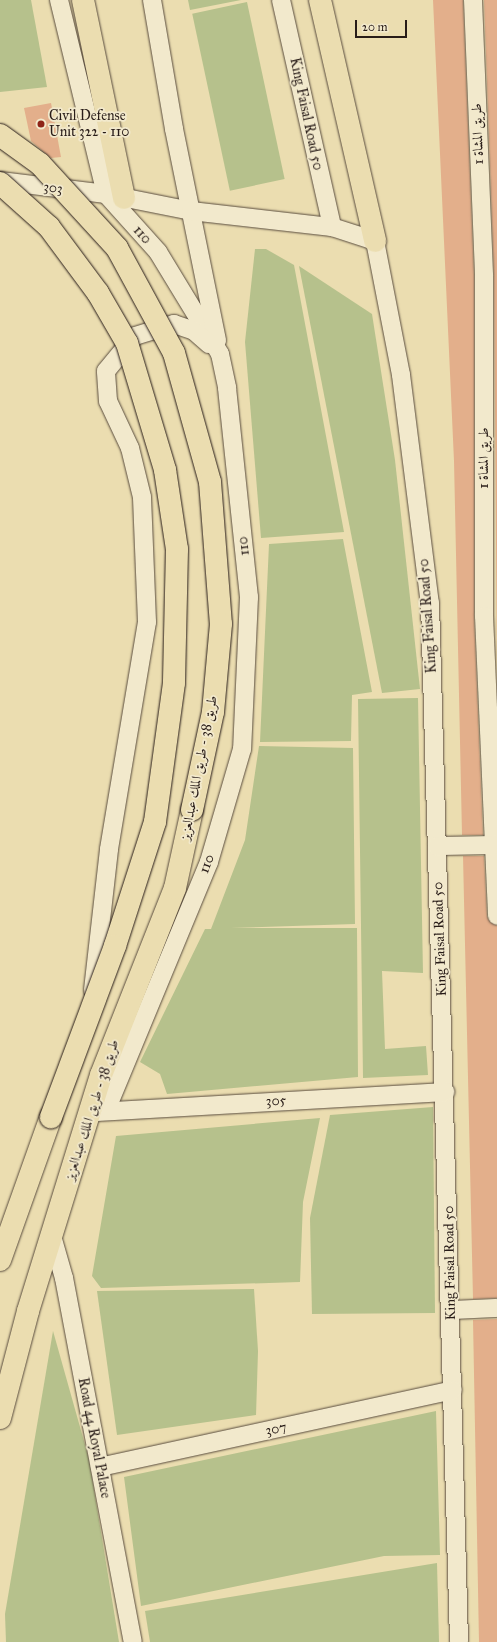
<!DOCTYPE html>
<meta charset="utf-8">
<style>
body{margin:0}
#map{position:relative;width:497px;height:1642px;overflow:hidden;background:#ebddb0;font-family:"IM FELL Great Primer",Amiri,serif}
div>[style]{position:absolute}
.green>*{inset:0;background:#b6c18c;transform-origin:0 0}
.building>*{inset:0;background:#e3af8b}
.roads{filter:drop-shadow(0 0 1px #594c3e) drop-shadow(0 0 1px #594c3e)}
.street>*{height:18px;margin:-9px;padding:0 9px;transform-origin:9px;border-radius:9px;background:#f2e9cc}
.primary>*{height:22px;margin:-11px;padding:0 11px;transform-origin:11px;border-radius:11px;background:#ebddb0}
.bridges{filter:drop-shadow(0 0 1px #281c18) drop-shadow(0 0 1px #281c18)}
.primary-bridge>*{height:22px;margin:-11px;padding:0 11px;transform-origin:11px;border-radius:11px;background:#ebddb0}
.dots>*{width:11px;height:11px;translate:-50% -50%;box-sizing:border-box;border:2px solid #f2e9cc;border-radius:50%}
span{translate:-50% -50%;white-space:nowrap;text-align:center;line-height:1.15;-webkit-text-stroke:3.5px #f2e9cc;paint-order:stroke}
.street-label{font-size:14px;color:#281c18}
.poi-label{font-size:14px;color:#281c18}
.left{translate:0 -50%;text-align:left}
.scale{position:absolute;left:355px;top:20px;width:52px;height:18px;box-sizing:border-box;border:2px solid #281c18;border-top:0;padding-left:5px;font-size:12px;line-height:14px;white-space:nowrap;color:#281c18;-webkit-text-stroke:3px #f2e9cc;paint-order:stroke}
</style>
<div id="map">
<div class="green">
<div style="clip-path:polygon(0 0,31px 0,47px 87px,0 92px)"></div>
<div style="clip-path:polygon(188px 0,241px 0,190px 10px)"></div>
<div style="left:247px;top:2px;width:181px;height:56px;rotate:78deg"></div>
<div style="clip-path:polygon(255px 249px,266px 249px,294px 265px,344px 532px,261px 538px,245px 342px)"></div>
<div style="clip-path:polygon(299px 266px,372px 314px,395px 460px,420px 689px,382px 693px)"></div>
<div style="clip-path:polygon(343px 539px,372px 692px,352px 695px,351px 741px,260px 742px,269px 544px)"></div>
<div style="clip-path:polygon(418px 698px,423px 973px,382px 971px,385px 1049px,426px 1046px,428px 1075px,363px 1078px,358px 699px)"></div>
<div style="clip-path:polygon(259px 746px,353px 748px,355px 924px,231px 928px,357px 928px,358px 1077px,167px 1094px,160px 1074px,140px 1062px,205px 929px,211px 929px,245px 840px)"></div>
<div style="clip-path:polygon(433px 1107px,435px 1313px,312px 1314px,310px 1218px,330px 1115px)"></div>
<div style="clip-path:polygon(320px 1118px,303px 1202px,300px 1282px,101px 1288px,92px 1276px,116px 1136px)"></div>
<div style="clip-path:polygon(254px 1289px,258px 1351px,256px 1415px,117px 1435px,97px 1291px)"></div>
<div style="clip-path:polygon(53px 1331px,89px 1459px,119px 1642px,6px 1642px,5px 1614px)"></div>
<div style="clip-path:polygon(436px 1411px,440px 1555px,384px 1556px,141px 1606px,124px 1477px)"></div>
<div style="clip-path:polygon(437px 1563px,439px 1642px,150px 1642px,145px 1611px)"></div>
</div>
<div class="building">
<div style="clip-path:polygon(433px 0,463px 0,474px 276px,474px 616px,483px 835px,462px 835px,454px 461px)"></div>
<div style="clip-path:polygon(484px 0,497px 0,497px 673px,494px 276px)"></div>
<div style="clip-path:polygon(51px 103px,61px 157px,51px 158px,31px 141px,24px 108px)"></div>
<div style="clip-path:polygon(463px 856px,484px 856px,487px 917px,497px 926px,497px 1298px,473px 1299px)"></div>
<div style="clip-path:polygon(497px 1319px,497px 1642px,479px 1642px,473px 1320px)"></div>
</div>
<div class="roads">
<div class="street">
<div style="left:59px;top:0;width:200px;rotate:76.4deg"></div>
<div style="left:106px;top:194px;width:78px;rotate:48.1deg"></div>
<div style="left:158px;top:252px;width:119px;rotate:58.7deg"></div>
<div style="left:220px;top:354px;width:35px;rotate:78deg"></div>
<div style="left:227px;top:388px;width:210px;rotate:84deg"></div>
<div style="left:249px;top:597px;width:152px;rotate:92.6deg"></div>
<div style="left:242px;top:749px;width:118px;rotate:106.3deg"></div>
<div style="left:209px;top:862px;width:269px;rotate:112.5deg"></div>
<div style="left:152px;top:0;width:131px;rotate:80.3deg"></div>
<div style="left:174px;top:129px;width:216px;rotate:78.5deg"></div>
<div style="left:281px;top:0;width:233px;rotate:77.3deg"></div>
<div style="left:473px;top:0;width:276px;rotate:87.7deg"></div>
<div style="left:484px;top:276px;width:340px;rotate:90deg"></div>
<div style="left:484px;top:616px;width:300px;rotate:87.5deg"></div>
<div style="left:0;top:181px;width:107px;rotate:7deg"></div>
<div style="left:106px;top:194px;width:87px;rotate:11.3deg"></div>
<div style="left:191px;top:211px;width:142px;rotate:6.5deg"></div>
<div style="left:332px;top:227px;width:45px;rotate:18deg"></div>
<div style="left:375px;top:241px;width:136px;rotate:79deg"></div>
<div style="left:401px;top:375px;width:230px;rotate:82.8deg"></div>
<div style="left:430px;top:603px;width:1039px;rotate:88.4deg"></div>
<div style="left:437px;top:846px;width:60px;rotate:-1deg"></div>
<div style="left:93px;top:990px;width:142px;rotate:-83.5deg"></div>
<div style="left:109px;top:849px;width:230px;rotate:-80.5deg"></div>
<div style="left:147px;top:622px;width:125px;rotate:-92.3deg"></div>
<div style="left:142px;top:497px;width:50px;rotate:-103.8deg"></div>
<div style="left:130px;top:448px;width:52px;rotate:-115.1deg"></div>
<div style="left:108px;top:401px;width:30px;rotate:-94deg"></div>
<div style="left:106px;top:371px;width:45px;rotate:-50.4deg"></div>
<div style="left:135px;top:336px;width:41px;rotate:-17.1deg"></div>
<div style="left:174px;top:324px;width:21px;rotate:19deg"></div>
<div style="left:194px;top:331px;width:20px;rotate:41deg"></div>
<div style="left:97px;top:1112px;width:349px;rotate:-3.3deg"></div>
<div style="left:52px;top:1236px;width:44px;rotate:74.1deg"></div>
<div style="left:64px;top:1278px;width:370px;rotate:79.3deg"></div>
<div style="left:451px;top:1310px;width:46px;rotate:-2.5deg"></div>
<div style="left:100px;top:1467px;width:361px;rotate:-12.3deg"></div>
</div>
<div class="primary">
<div style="left:83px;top:0;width:202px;rotate:78.3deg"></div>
<div style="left:320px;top:0;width:247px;rotate:77.1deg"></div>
<div style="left:0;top:1260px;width:152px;rotate:-70.4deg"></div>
<div style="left:0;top:1418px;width:111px;rotate:-75.3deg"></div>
<div style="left:28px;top:1311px;width:247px;rotate:-72.8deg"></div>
<div style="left:101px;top:1075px;width:201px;rotate:-68.4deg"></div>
<div style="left:175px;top:888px;width:80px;rotate:-77.7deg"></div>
</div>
</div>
<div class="bridges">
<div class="primary-bridge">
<div style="left:0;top:135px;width:49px;rotate:35.9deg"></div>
<div style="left:40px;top:164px;width:114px;rotate:47.5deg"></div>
<div style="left:117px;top:248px;width:119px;rotate:61.5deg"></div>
<div style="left:174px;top:353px;width:134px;rotate:74.4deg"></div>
<div style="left:210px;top:482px;width:142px;rotate:85.6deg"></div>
<div style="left:221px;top:624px;width:88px;rotate:95.2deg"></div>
<div style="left:213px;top:712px;width:100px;rotate:102.1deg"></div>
<div style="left:0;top:183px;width:66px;rotate:41.9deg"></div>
<div style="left:49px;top:227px;width:82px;rotate:53.4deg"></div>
<div style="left:98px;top:293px;width:58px;rotate:59.9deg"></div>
<div style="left:127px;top:343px;width:133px;rotate:73.3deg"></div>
<div style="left:165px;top:470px;width:80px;rotate:81.4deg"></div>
<div style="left:177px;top:549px;width:134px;rotate:91.3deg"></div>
<div style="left:174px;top:683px;width:140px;rotate:97.8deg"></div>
<div style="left:155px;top:822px;width:130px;rotate:107.9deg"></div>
<div style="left:115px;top:946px;width:183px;rotate:110.5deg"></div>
</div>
</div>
<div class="dots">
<div style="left:41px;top:124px;background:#8f2418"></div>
</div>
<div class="street-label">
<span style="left:306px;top:114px;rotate:78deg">King Faisal Road 50</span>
<span style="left:478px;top:134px;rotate:-92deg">طريق المشاة 1</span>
<span style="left:53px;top:188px;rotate:7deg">303</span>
<span style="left:142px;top:235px;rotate:48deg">110</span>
<span style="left:484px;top:458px;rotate:-90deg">طريق المشاة 1</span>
<span style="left:244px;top:546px;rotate:-96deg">110</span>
<span style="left:428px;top:616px;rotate:-94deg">King Faisal Road 50</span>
<span style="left:199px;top:768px;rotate:-79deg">طريق 38 - طريق الملك عبدالعزيز</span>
<span style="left:207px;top:864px;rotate:-70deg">110</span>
<span style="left:440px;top:939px;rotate:-92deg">King Faisal Road 50</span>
<span style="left:276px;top:1101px;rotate:-3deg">305</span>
<span style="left:92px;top:1110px;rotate:-72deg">طريق 38 - طريق الملك عبدالعزيز</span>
<span style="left:450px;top:1263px;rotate:-91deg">King Faisal Road 50</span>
<span style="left:276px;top:1429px;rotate:-12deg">307</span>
<span style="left:94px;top:1438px;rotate:79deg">Road 44 Royal Palace</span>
</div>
<div class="poi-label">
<span class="left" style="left:49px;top:124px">Civil Defense<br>Unit 322 - 110</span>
</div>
<div class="scale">20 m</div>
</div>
